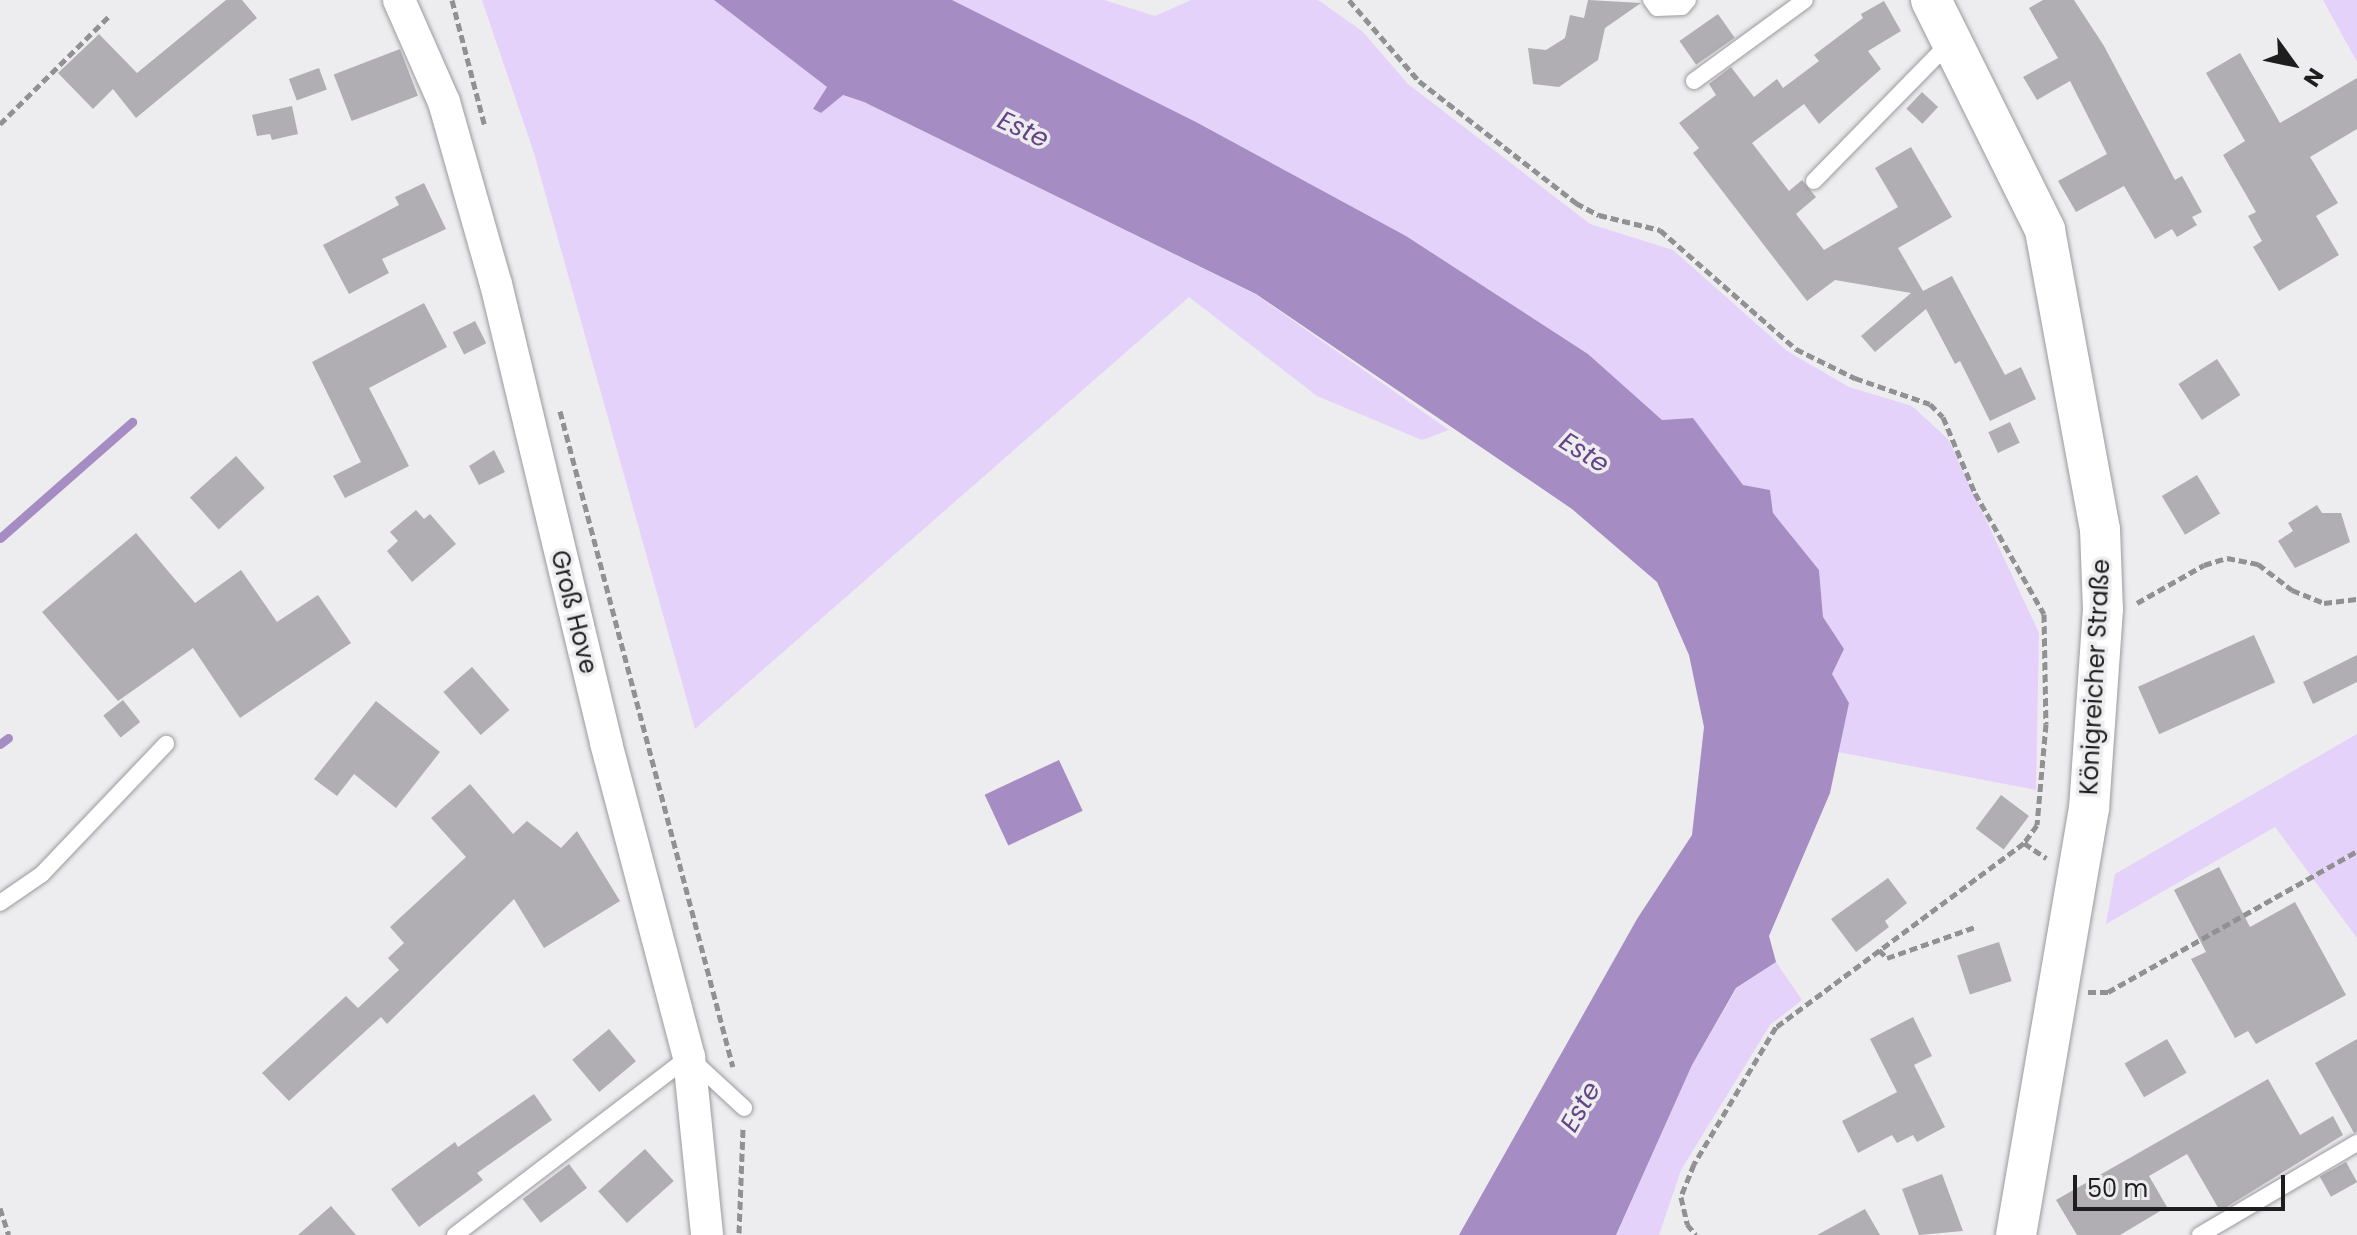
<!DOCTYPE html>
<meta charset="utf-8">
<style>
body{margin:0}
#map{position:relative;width:2357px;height:1235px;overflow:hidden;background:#edecef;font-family:Poppins,sans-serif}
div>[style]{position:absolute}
.green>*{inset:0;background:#e4d2fb}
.water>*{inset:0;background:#a58cc2;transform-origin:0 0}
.stream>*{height:9px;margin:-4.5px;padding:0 4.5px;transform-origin:4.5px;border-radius:4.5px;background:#a58cc2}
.building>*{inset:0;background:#b0aeb2;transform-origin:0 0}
.path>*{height:5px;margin-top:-2.5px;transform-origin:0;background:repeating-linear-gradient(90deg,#919092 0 8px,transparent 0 12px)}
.roads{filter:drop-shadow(0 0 2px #9c9a9e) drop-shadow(0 0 2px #9c9a9e)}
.service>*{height:16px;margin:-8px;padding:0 8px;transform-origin:8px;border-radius:8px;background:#fff}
.minor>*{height:32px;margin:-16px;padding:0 16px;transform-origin:16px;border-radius:16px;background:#fff}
.tertiary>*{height:40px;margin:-20px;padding:0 20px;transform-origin:20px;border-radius:20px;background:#fff}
span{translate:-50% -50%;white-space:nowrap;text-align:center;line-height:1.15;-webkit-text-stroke:7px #edecef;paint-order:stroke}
.street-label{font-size:24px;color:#1e1e1f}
.water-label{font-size:26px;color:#654387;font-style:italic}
.north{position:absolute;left:2253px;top:24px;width:80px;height:80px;-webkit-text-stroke:6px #edecef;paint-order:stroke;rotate:123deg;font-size:22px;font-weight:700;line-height:32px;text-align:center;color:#1e1e1f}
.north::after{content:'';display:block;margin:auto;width:28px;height:36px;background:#1e1e1f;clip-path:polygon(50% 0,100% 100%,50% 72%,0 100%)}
.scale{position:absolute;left:2073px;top:1175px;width:212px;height:36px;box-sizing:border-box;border:4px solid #1e1e1f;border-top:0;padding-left:10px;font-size:24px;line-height:28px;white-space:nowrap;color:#1e1e1f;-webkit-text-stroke:6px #edecef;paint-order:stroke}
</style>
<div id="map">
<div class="green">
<div style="clip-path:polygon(482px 0,714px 0,827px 87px,813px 110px,821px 113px,842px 95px,864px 102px,1255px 294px,1449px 430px,1422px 440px,1317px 396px,1189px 297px,695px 729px,534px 153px)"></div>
<div style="clip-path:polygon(952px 0,1104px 0,1155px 16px,1191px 0,1318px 0,1362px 31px,1408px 84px,1590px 224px,1673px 250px,1787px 351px,1849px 387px,1912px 406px,1948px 439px,2039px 633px,2036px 790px,1838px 752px,1849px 703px,1832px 674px,1844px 649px,1823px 618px,1819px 570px,1773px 513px,1770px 490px,1743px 485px,1693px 418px,1662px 420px,1588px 354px,1406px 236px,1196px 122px)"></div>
<div style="clip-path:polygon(2323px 0,2357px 0,2357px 62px)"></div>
<div style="clip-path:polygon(2357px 734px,2357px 938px,2275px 827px,2106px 924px,2115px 874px)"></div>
<div style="clip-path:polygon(1776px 962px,1802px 1000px,1770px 1025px,1681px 1170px,1659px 1235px,1616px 1235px,1692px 1065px,1737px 988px)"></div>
</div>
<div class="water">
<div style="clip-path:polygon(714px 0,952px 0,1196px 122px,1406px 236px,1588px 354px,1662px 420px,1693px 418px,1743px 485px,1770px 490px,1773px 513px,1819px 570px,1823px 617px,1844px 649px,1832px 674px,1849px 703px,1830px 793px,1769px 936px,1776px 962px,1736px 988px,1692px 1065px,1616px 1235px,1459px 1235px,1637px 919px,1692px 835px,1704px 727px,1689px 655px,1657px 582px,1572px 509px,1256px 294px,864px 102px,843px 95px,821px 113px,813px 109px,827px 87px)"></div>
<div style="left:1059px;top:760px;width:56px;height:82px;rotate:65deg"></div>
</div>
<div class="stream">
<div style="left:0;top:538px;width:176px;rotate:-41.3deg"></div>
<div style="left:0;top:744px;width:10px;rotate:-37deg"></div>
</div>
<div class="building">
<div style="clip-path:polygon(226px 0,242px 0,257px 18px,136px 118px,113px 89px,93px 109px,58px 73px,99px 34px,137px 73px)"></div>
<div style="clip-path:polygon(1588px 0,1641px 3px,1605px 28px,1598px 60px,1559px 87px,1533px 84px,1528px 48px,1546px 50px,1565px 38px,1570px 15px,1584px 18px)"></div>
<div style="clip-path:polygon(2043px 0,2074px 0,2104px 46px,2175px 180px,2182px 176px,2202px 212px,2192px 217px,2197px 225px,2177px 237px,2172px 229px,2155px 239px,2124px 186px,2076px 212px,2058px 181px,2107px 154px,2070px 81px,2037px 100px,2023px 77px,2058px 58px,2029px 8px)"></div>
<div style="clip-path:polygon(1884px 1px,1901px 31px,1868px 51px,1881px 69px,1819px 124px,1804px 104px,1752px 143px,1789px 191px,1802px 180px,1816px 197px,1796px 214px,1824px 250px,1898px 207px,1875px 168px,1911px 147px,1952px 217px,1898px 248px,1923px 291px,1952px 276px,2005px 375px,2021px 367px,2036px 399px,1990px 421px,1960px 361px,1955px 364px,1926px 309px,1875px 352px,1861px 336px,1911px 293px,1835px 280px,1807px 301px,1693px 153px,1699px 148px,1679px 123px,1716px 95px,1709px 84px,1731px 67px,1754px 97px,1777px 79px,1783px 88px,1819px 61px,1814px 55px,1863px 18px,1861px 14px)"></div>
<div style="left:1718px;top:14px;width:29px;height:47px;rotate:55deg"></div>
<div style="left:400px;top:49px;width:50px;height:71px;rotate:69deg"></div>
<div style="clip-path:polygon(2240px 53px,2280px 123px,2357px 78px,2357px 129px,2310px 157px,2338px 203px,2316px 216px,2339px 255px,2279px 291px,2253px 247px,2262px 241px,2248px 216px,2256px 212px,2223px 155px,2245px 141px,2206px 73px)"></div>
<div style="left:319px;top:68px;width:23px;height:32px;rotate:70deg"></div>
<div style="left:1922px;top:92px;width:22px;height:23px;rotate:43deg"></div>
<div style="clip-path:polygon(292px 106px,298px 134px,272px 140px,270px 134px,257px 136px,252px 115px)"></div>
<div style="clip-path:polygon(424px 183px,446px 229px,382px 259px,389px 273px,349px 294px,323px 245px,399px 205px,395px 197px)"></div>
<div style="clip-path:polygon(424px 303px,447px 347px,369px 388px,409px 466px,345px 498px,333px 476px,361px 462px,312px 362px)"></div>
<div style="left:475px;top:321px;width:25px;height:25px;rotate:63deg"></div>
<div style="left:2217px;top:359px;width:43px;height:46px;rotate:57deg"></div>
<div style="left:2010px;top:422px;width:23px;height:24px;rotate:65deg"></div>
<div style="clip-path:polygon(494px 450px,505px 472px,479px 485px,469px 466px)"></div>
<div style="left:236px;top:456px;width:43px;height:62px;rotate:48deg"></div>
<div style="left:2197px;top:475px;width:45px;height:41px;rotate:59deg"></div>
<div style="clip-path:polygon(2317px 505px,2322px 513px,2341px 513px,2350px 542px,2295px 568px,2278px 541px,2293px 531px,2288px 523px)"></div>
<div style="clip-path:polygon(416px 510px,424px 519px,430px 514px,456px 544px,412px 582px,387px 551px,398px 541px,390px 532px)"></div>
<div style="clip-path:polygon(136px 533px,195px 603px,241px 570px,277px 622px,318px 595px,351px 643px,240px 718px,193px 648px,118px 701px,42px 612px)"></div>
<div style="left:2254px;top:635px;width:52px;height:127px;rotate:66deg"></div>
<div style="clip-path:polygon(2357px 655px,2357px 682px,2313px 704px,2303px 682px)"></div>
<div style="left:472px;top:667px;width:57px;height:38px;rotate:49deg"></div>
<div style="left:123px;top:700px;width:28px;height:25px;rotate:52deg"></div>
<div style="clip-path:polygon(376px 701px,440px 752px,396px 808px,354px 774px,337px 796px,314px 779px)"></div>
<div style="clip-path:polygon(470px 784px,513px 834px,527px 821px,561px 848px,577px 831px,620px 901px,544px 948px,514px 899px,387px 1024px,381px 1017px,289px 1101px,262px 1073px,346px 996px,358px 1008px,399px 970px,388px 958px,404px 943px,390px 927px,466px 857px,431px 818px)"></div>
<div style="left:2001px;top:795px;width:35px;height:42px;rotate:37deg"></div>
<div style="clip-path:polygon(2219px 867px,2250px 927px,2295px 902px,2346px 995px,2256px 1044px,2248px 1031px,2235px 1038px,2191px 959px,2206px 952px,2174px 890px)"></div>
<div style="clip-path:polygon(1888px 878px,1907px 903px,1885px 921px,1889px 927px,1856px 952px,1831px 919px)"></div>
<div style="left:1999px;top:942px;width:41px;height:44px;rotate:72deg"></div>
<div style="clip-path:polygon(1913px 1017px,1932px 1056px,1914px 1065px,1945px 1127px,1917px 1142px,1913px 1135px,1897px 1143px,1892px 1135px,1858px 1153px,1842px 1121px,1897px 1092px,1870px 1039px)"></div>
<div style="left:609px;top:1029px;width:42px;height:48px;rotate:50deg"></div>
<div style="left:2167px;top:1039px;width:39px;height:49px;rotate:60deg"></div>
<div style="clip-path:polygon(2357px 1039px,2357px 1132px,2354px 1133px,2315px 1063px)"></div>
<div style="clip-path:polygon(2268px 1079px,2300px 1135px,2333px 1116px,2343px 1135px,2220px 1211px,2187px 1154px,2149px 1176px,2167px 1207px,2120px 1235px,2077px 1235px,2056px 1200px)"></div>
<div style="clip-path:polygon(534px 1094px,552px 1120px,477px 1173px,483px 1180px,419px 1227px,391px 1189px,455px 1142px,458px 1147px)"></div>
<div style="left:645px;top:1149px;width:43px;height:63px;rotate:48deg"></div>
<div style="left:2346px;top:1162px;width:23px;height:30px;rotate:61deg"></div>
<div style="left:569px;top:1164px;width:30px;height:58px;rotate:53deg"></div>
<div style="clip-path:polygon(1942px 1174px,1963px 1231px,1919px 1235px,1902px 1189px)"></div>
<div style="clip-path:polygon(331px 1206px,356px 1235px,298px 1235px)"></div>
<div style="clip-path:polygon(1865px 1209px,1880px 1235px,1817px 1235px)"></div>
</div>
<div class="path">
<div style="left:452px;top:0;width:131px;rotate:75.4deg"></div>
<div style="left:1349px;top:0;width:107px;rotate:49.2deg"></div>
<div style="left:1419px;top:81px;width:199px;rotate:37.8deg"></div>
<div style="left:1576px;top:203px;width:26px;rotate:28deg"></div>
<div style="left:1599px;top:215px;width:63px;rotate:13.8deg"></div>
<div style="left:1660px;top:230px;width:181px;rotate:41.2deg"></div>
<div style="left:1796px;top:349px;width:66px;rotate:26.2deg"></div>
<div style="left:1855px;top:378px;width:79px;rotate:19.1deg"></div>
<div style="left:1930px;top:404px;width:18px;rotate:45deg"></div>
<div style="left:1943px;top:417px;width:82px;rotate:67.2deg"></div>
<div style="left:1975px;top:493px;width:139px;rotate:60.3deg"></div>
<div style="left:2044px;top:614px;width:110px;rotate:89deg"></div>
<div style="left:2046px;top:724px;width:101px;rotate:95.1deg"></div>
<div style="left:2037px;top:825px;width:22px;rotate:126deg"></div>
<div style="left:2024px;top:843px;width:309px;rotate:143.4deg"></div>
<div style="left:1776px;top:1027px;width:160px;rotate:120.9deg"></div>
<div style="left:1694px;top:1164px;width:35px;rotate:112deg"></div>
<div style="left:1681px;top:1197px;width:28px;rotate:77deg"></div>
<div style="left:1687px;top:1224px;width:14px;rotate:51deg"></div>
<div style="left:0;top:124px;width:155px;rotate:-44.7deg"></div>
<div style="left:560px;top:411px;width:678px;rotate:75.23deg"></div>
<div style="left:2137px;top:603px;width:77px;rotate:-29.6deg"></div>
<div style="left:2204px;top:565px;width:24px;rotate:-17deg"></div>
<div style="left:2227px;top:558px;width:32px;rotate:11deg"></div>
<div style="left:2258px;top:564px;width:43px;rotate:37.4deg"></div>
<div style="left:2292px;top:590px;width:35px;rotate:22deg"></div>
<div style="left:2324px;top:603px;width:33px;rotate:-7deg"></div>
<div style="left:2024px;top:843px;width:27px;rotate:34deg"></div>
<div style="left:1879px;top:950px;width:11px;rotate:45deg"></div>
<div style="left:1887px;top:958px;width:96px;rotate:-19.4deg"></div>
<div style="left:2088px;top:992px;width:20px"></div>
<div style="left:2108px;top:992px;width:286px;rotate:-29.5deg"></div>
<div style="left:0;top:1208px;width:28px;rotate:72deg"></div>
<div style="left:739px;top:1233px;width:106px;rotate:-87.8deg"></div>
</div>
<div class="roads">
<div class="service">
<div style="left:1651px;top:0;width:10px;rotate:53deg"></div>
<div style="left:1657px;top:8px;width:25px;rotate:-2deg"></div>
<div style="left:1682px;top:7px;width:9px;rotate:-49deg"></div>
<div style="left:1694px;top:81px;width:137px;rotate:-36.1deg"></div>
<div style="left:1814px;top:181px;width:194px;rotate:-45.6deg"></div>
<div style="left:0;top:903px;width:51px;rotate:-34.6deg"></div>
<div style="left:42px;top:874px;width:180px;rotate:-46.4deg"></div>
<div style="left:455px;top:1235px;width:294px;rotate:-37.3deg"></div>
<div style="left:689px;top:1057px;width:75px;rotate:42.8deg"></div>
<div style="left:2200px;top:1235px;width:182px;rotate:-30.4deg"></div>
</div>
<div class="minor">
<div style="left:399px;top:0;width:111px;rotate:66.2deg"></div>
<div style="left:444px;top:102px;width:189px;rotate:74.1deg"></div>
<div style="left:496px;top:284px;width:472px;rotate:76.5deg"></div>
<div style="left:606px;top:743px;width:325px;rotate:75.2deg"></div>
<div style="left:689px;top:1057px;width:179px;rotate:84.2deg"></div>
</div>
<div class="tertiary">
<div style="left:1931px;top:0;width:257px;rotate:63.6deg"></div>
<div style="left:2045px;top:230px;width:304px;rotate:79.6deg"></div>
<div style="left:2100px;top:529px;width:80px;rotate:87.9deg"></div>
<div style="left:2103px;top:609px;width:199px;rotate:94deg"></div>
<div style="left:2089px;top:808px;width:433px;rotate:99.7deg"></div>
</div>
</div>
<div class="street-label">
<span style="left:574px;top:612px;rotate:76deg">Groß Hove</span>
<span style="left:2095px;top:677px;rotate:-87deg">Königreicher Straße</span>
</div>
<div class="water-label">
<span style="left:1023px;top:130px;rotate:25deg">Este</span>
<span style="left:1584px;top:453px;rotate:32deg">Este</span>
<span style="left:1581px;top:1107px;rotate:-60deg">Este</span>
</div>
<div class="north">N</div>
<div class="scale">50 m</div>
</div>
